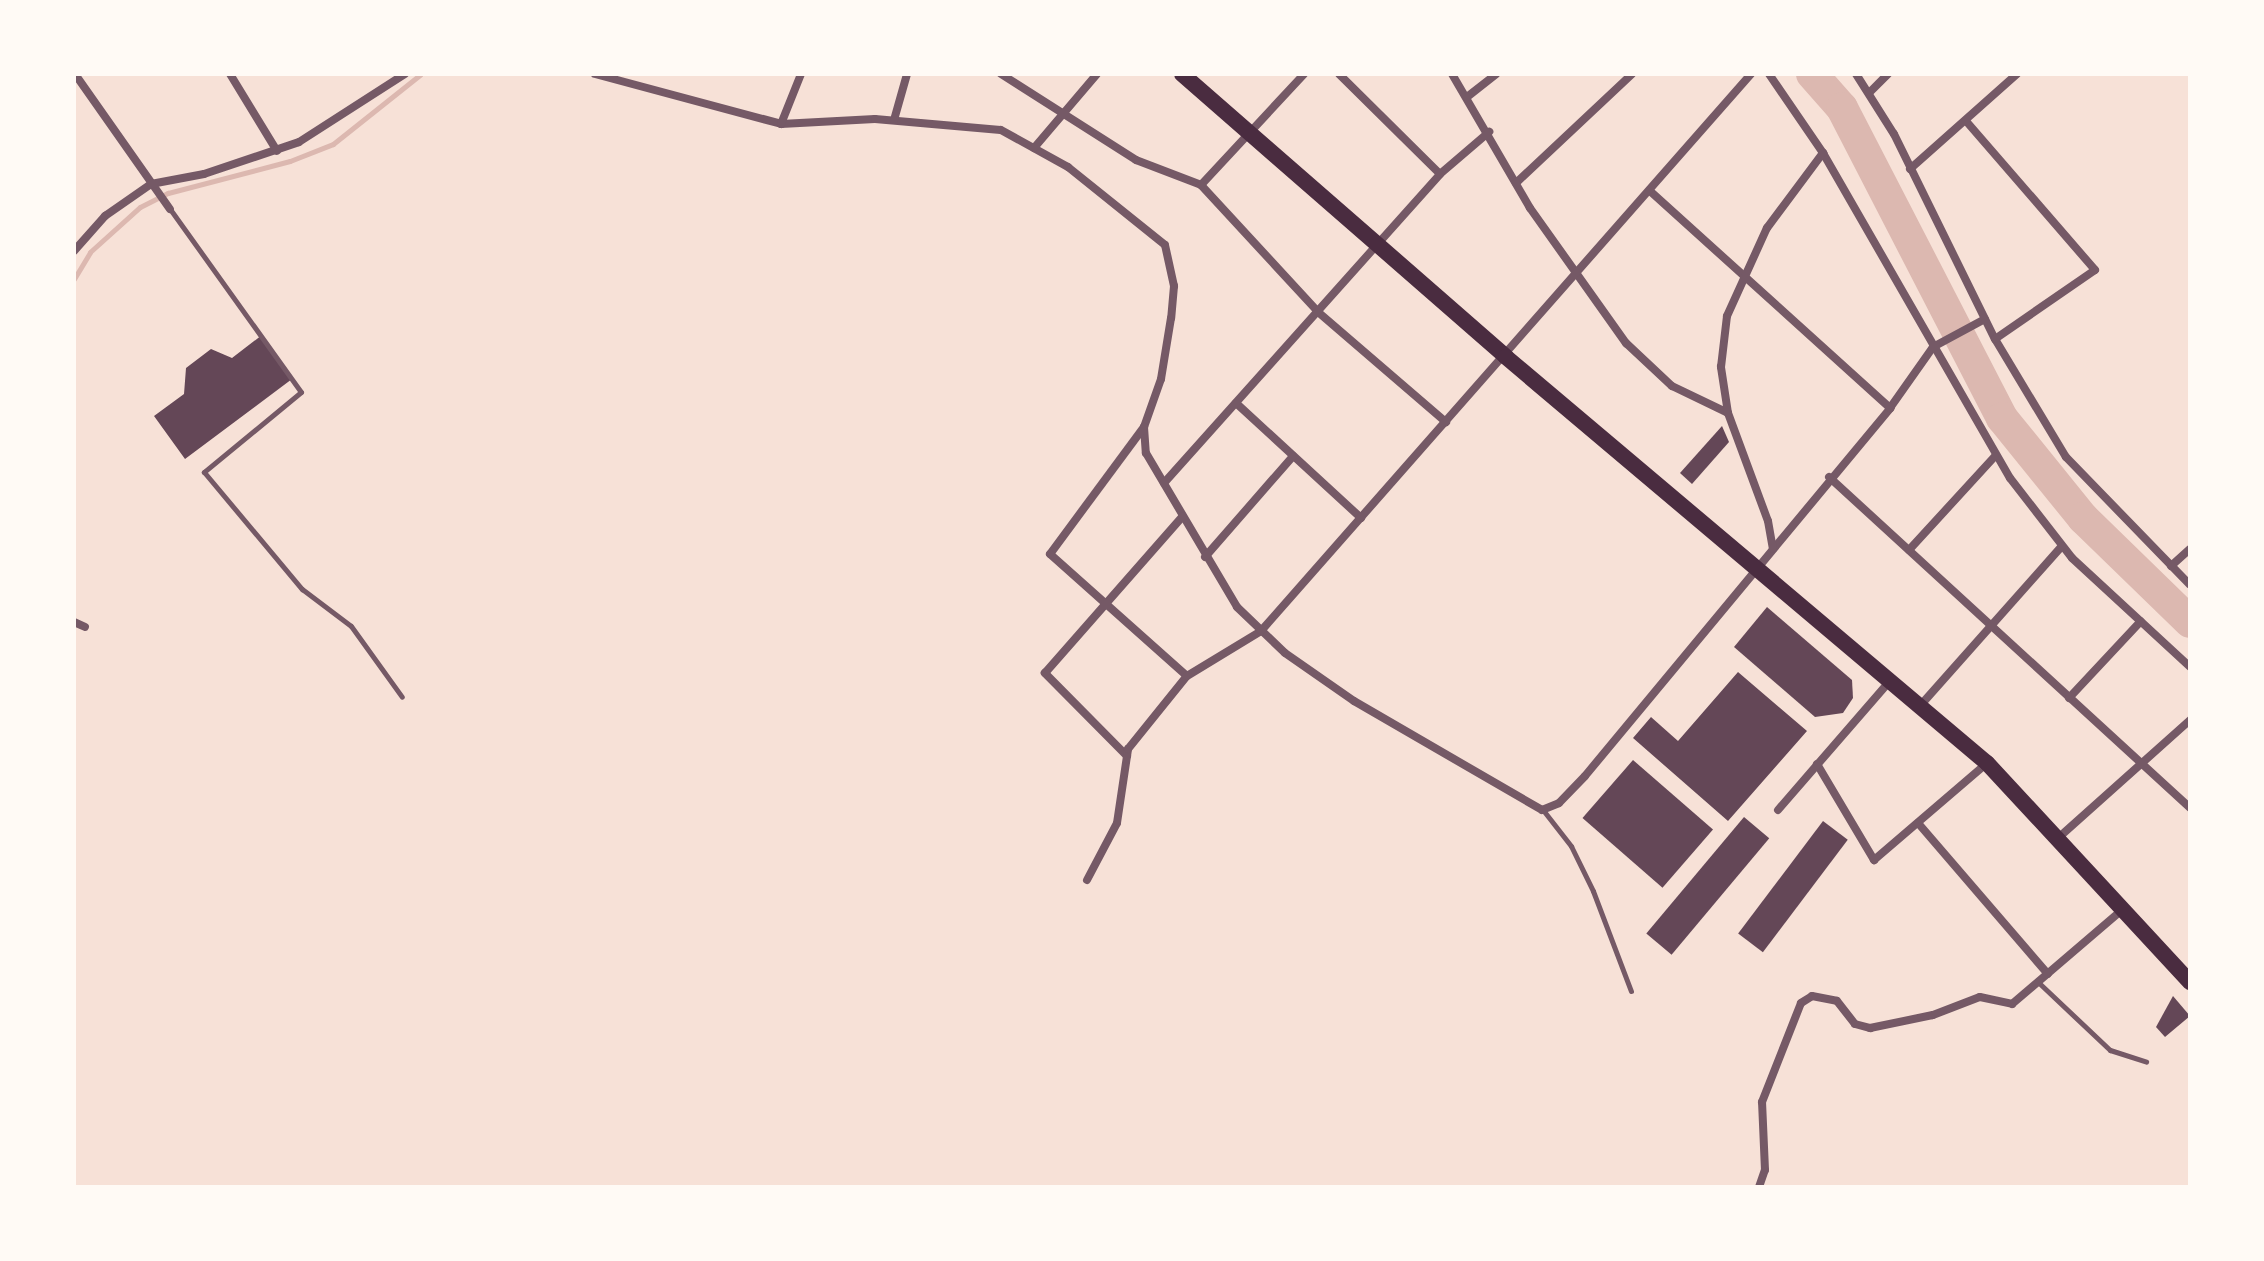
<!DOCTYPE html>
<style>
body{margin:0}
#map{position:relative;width:2264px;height:1261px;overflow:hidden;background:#f7e1d7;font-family:"Zilla Slab",serif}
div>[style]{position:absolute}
.stream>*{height:5px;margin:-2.5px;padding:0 2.5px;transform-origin:2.5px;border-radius:2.5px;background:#dcb8b0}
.river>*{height:32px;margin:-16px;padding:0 16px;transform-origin:16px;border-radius:16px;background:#dcb8b0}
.building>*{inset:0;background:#644757;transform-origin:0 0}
.service>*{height:5px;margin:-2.5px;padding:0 2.5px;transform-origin:2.5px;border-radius:2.5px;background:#755966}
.minor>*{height:8px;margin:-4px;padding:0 4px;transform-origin:4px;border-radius:4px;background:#755966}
.trunk>*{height:16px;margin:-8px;padding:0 8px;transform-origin:8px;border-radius:8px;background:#4a2c40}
span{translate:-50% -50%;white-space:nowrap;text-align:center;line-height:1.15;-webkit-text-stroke:7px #fffaf5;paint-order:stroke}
.frame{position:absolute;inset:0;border:76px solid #fffaf5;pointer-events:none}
</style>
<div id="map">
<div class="stream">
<div style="left:74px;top:279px;width:31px;rotate:-59deg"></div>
<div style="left:90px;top:252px;width:67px;rotate:-42deg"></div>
<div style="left:140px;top:207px;width:31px;rotate:-27deg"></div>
<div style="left:168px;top:193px;width:126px;rotate:-14.7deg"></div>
<div style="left:290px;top:161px;width:46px;rotate:-21.6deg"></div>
<div style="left:333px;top:144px;width:112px;rotate:-38.5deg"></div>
</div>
<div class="river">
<div style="left:1812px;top:74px;width:45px;rotate:48.6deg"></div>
<div style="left:1842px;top:108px;width:349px;rotate:62.7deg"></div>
<div style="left:2002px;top:418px;width:129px;rotate:51deg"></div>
<div style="left:2083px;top:518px;width:149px;rotate:44.2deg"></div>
</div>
<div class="building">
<div style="clip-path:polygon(262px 335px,292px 379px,185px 459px,154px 416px,184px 394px,186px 368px,211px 349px,232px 358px)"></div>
<div style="clip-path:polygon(1722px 426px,1729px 442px,1692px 484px,1680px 473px)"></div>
<div style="clip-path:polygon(1767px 607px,1852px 680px,1853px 698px,1843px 713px,1815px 717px,1734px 647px)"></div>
<div style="clip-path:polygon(1738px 672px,1807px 731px,1728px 821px,1633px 738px,1651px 717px,1678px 741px)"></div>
<div style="left:1633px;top:760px;width:106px;height:77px;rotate:41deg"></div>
<div style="left:1744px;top:817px;width:33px;height:152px;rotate:40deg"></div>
<div style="left:1823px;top:821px;width:31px;height:141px;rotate:37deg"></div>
<div style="clip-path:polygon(2173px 996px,2190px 1016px,2165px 1037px,2156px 1027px)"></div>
</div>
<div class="service">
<div style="left:170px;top:209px;width:225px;rotate:54.4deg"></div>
<div style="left:301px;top:392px;width:126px;rotate:140.5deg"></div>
<div style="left:204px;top:472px;width:153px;rotate:50.1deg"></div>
<div style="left:302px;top:589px;width:61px;rotate:37.1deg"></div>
<div style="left:351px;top:626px;width:87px;rotate:54.3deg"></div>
<div style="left:1543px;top:810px;width:46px;rotate:52.1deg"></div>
<div style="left:1571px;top:846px;width:50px;rotate:63.9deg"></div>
<div style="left:1593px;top:891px;width:107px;rotate:69.2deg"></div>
<div style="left:2038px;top:982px;width:99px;rotate:43.4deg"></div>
<div style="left:2110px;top:1050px;width:38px;rotate:18deg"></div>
</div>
<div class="minor">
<div style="left:75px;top:74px;width:165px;rotate:54.9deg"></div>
<div style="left:230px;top:74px;width:90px;rotate:58.6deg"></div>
<div style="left:595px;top:74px;width:193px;rotate:15deg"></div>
<div style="left:781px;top:124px;width:94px;rotate:-3deg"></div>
<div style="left:875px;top:119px;width:126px;rotate:5deg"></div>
<div style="left:1001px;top:130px;width:77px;rotate:28.9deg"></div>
<div style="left:1068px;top:167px;width:124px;rotate:38.8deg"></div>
<div style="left:1165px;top:245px;width:42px;rotate:77.6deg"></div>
<div style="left:1174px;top:286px;width:32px;rotate:95deg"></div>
<div style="left:1171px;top:318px;width:62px;rotate:99.3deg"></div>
<div style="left:1161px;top:379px;width:51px;rotate:109.5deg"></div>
<div style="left:1144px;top:427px;width:26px;rotate:86deg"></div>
<div style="left:1146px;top:453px;width:179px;rotate:59.4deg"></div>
<div style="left:1237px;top:607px;width:66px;rotate:43.8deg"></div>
<div style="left:1285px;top:653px;width:84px;rotate:34.8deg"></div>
<div style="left:1354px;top:701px;width:217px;rotate:30.1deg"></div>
<div style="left:1542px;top:810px;width:18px;rotate:-22deg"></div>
<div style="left:1559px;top:803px;width:37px;rotate:-46deg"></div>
<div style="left:1585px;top:776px;width:478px;rotate:-50.3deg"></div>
<div style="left:1890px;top:408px;width:75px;rotate:-54.8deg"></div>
<div style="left:1933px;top:347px;width:59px;rotate:-28.3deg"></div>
<div style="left:1001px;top:74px;width:160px;rotate:32.5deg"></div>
<div style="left:1136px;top:160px;width:70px;rotate:21deg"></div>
<div style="left:1201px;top:185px;width:173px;rotate:47.3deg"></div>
<div style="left:1318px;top:312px;width:169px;rotate:40.7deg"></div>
<div style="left:1452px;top:74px;width:155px;rotate:59.8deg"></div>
<div style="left:1530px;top:208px;width:166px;rotate:54.6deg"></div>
<div style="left:1626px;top:343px;width:63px;rotate:43.1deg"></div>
<div style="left:1672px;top:386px;width:62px;rotate:25.7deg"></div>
<div style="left:1728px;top:413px;width:115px;rotate:69.7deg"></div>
<div style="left:1768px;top:521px;width:28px;rotate:80deg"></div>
<div style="left:1769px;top:74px;width:96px;rotate:55.6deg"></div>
<div style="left:1823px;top:153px;width:375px;rotate:60.1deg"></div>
<div style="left:2010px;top:478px;width:101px;rotate:52.2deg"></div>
<div style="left:2072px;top:558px;width:161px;rotate:42.7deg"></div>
<div style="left:1856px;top:74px;width:71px;rotate:57.7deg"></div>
<div style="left:1894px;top:134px;width:229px;rotate:63.8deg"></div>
<div style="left:1995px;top:339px;width:138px;rotate:59deg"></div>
<div style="left:2066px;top:457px;width:178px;rotate:45.9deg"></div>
<div style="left:1869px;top:93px;width:27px;rotate:-45deg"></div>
<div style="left:1467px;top:97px;width:37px;rotate:-38deg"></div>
<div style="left:894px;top:120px;width:48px;rotate:-74.2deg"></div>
<div style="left:1966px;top:121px;width:197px;rotate:49.1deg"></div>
<div style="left:2095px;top:270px;width:121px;rotate:145.4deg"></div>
<div style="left:781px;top:124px;width:54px;rotate:-68.2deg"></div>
<div style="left:1034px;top:148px;width:97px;rotate:-49.6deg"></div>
<div style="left:1910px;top:169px;width:143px;rotate:-41.6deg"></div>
<div style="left:1440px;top:174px;width:65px;rotate:-40.6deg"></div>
<div style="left:1516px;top:183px;width:159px;rotate:-43.2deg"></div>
<div style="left:1201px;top:185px;width:151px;rotate:-47.1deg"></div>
<div style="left:1650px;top:191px;width:324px;rotate:42.1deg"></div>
<div style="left:74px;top:251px;width:47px;rotate:-48.5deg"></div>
<div style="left:105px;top:216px;width:56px;rotate:-34.8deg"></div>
<div style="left:151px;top:184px;width:54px;rotate:-10.7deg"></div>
<div style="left:204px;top:174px;width:100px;rotate:-18.6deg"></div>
<div style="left:299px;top:142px;width:126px;rotate:-32.7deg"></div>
<div style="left:1236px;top:403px;width:170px;rotate:42.6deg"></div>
<div style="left:1728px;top:413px;width:47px;rotate:-98.7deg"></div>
<div style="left:1721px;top:367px;width:51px;rotate:-83.3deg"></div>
<div style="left:1727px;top:316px;width:97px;rotate:-65.6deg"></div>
<div style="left:1767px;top:228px;width:94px;rotate:-53.3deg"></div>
<div style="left:1144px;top:427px;width:158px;rotate:126.5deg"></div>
<div style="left:1050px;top:554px;width:183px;rotate:41.7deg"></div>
<div style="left:1829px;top:477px;width:490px;rotate:42.5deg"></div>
<div style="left:1164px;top:483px;width:414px;rotate:-48.2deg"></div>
<div style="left:1440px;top:174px;width:142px;rotate:-135.3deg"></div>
<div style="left:1909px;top:550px;width:127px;rotate:-47.5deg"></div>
<div style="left:1205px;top:557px;width:134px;rotate:-48.9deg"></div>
<div style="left:2171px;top:566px;width:25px;rotate:-42deg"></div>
<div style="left:74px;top:622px;width:12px;rotate:24deg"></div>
<div style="left:2069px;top:698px;width:105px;rotate:-46.9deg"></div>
<div style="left:1919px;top:707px;width:215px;rotate:-48.4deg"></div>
<div style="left:1127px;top:756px;width:117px;rotate:-134.7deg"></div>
<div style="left:1045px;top:673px;width:208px;rotate:-48.7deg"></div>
<div style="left:1817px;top:764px;width:112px;rotate:59.3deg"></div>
<div style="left:1874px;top:860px;width:149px;rotate:-40.6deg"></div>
<div style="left:1778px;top:810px;width:168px;rotate:-49.1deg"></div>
<div style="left:1918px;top:823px;width:199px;rotate:49.3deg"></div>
<div style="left:2057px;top:839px;width:178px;rotate:-41.8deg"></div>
<div style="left:1087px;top:880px;width:64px;rotate:-62.2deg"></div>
<div style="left:1117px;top:823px;width:75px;rotate:-81.5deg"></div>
<div style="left:1128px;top:749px;width:94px;rotate:-51.1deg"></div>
<div style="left:1187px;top:676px;width:87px;rotate:-31.3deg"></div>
<div style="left:1261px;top:631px;width:742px;rotate:-48.66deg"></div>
<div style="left:1759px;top:1187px;width:18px;rotate:-71deg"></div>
<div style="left:1765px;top:1170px;width:68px;rotate:-92.5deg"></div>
<div style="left:1762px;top:1102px;width:106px;rotate:-68.5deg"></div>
<div style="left:1801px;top:1003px;width:13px;rotate:-32deg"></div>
<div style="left:1812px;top:996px;width:25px;rotate:11deg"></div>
<div style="left:1837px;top:1001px;width:29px;rotate:52deg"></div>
<div style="left:1855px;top:1024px;width:16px;rotate:15deg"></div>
<div style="left:1870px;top:1028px;width:64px;rotate:-11.7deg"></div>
<div style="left:1933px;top:1015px;width:50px;rotate:-21deg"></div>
<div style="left:1980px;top:997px;width:33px;rotate:12deg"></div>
<div style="left:2012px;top:1004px;width:145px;rotate:-40.5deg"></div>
</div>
<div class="trunk">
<div style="left:1182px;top:74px;width:430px;rotate:41.1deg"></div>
<div style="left:1506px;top:357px;width:629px;rotate:40.17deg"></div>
<div style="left:1987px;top:763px;width:299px;rotate:47.2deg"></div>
</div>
<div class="frame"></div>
</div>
